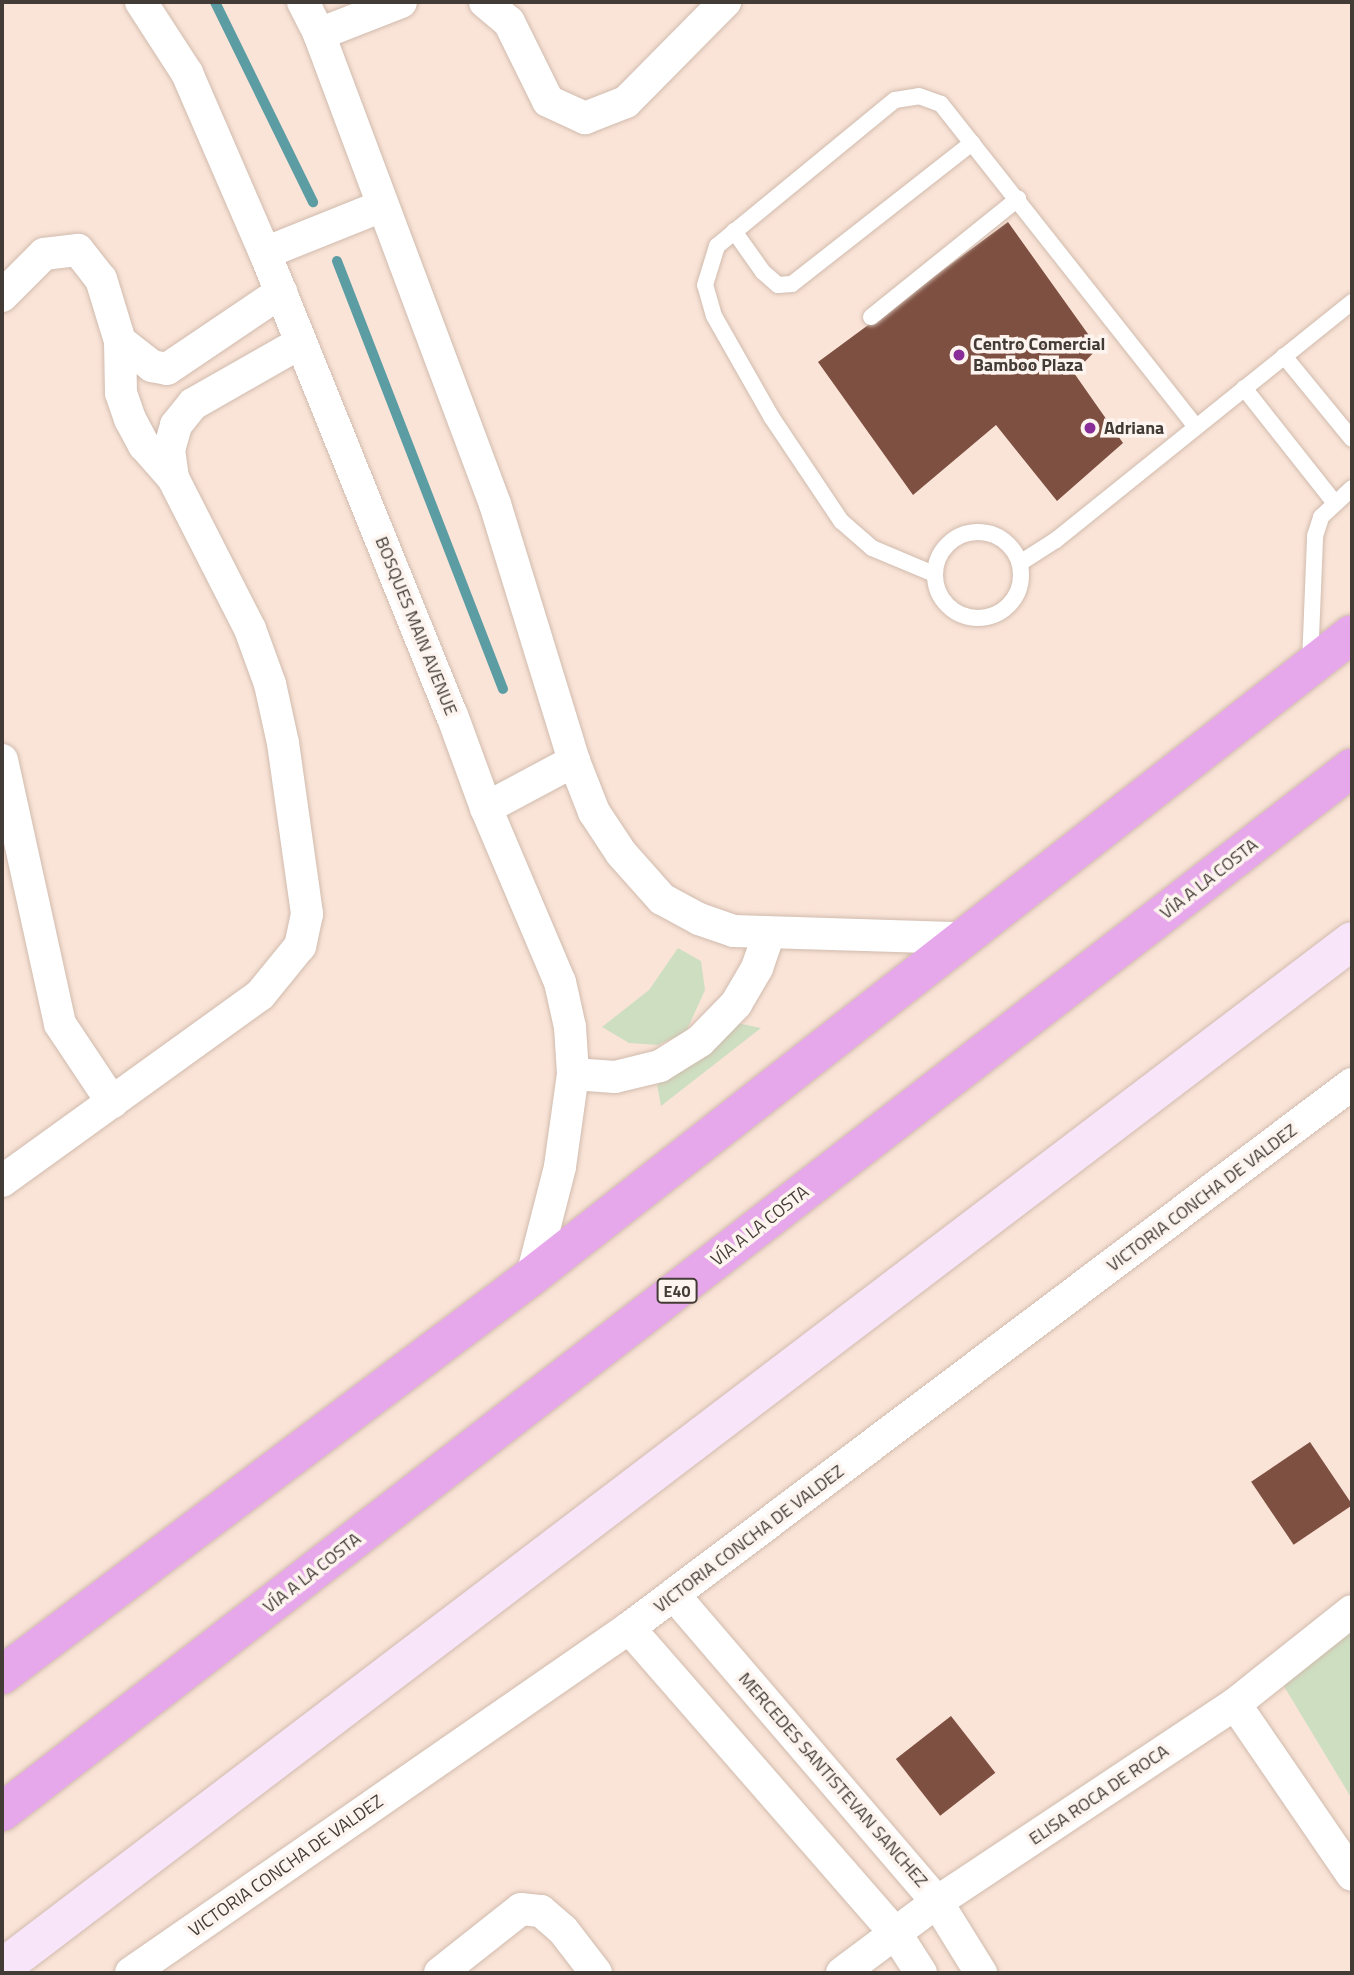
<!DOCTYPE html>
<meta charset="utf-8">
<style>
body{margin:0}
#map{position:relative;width:1354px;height:1975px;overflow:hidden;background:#fae4d7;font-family:"Titillium Web",sans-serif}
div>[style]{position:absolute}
.green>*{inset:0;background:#cedec1}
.stream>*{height:10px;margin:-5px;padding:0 5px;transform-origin:5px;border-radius:5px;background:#5c9ca3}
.building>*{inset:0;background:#7e5042;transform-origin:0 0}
.roads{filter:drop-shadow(0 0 2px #d0bbae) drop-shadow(0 0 2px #d0bbae)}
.lane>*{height:16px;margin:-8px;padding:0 8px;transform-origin:8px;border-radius:8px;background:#fff}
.lane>.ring{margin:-8px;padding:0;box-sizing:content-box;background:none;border:16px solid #fff;border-radius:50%}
.street>*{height:32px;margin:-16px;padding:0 16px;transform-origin:16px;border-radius:16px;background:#fff}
.secondary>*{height:38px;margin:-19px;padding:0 19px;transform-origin:19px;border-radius:19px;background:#f8e5f9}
.highway>*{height:38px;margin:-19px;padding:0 19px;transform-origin:19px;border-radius:19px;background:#e7a8eb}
.dots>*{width:19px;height:19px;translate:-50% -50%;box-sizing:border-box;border:4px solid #fdf4ef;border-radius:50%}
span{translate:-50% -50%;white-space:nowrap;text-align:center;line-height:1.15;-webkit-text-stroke:7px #fdf4ef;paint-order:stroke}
.shield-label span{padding:2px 5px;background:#fdf4ef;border:2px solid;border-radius:5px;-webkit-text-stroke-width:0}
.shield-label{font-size:16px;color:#433b36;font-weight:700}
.poi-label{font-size:18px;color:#433b36;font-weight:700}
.left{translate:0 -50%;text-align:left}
.street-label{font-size:18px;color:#433b36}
.frame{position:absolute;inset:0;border:4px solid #433b36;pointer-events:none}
</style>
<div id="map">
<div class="green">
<div style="clip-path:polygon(678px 948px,701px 961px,705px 990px,686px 1032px,658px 1045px,629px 1043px,602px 1027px,649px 990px)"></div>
<div style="clip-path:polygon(737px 1023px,761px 1028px,661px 1106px,657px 1085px)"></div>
<div style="clip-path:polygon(1352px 1628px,1352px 1799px,1279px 1678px)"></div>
</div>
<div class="stream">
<div style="left:215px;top:2px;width:223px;rotate:63.9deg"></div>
<div style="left:337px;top:261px;width:459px;rotate:68.8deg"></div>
</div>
<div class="building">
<div style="clip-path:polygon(1008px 222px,1098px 348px,1074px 373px,1123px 443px,1057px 501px,996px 425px,913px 495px,818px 362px)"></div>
<div style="left:1310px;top:1442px;width:76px;height:71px;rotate:56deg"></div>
<div style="left:951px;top:1716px;width:72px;height:70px;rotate:52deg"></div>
</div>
<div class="roads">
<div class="lane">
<div style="left:734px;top:231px;width:50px;rotate:54.7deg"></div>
<div style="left:763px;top:272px;width:20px;rotate:41deg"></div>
<div style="left:778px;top:285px;width:14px;rotate:-4deg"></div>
<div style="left:792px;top:284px;width:229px;rotate:-38.1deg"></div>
<div style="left:871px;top:317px;width:189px;rotate:-38.8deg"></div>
<div style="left:1284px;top:356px;width:107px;rotate:50.7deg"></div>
<div style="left:1244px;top:388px;width:145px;rotate:51.7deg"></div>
<div class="ring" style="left:935px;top:532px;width:70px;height:70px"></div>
<div style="left:1020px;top:563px;width:43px;rotate:-32.6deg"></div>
<div style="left:1056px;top:540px;width:380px;rotate:-38.8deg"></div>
<div style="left:934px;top:574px;width:67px;rotate:-157.2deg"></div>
<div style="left:872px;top:548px;width:41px;rotate:-138.9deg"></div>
<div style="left:841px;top:521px;width:124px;rotate:-123.8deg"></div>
<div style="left:772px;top:418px;width:117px;rotate:-119.6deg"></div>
<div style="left:714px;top:316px;width:32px;rotate:-106deg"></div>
<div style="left:705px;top:285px;width:41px;rotate:-72.9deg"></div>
<div style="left:717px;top:246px;width:230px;rotate:-39.4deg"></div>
<div style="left:895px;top:100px;width:24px;rotate:-9deg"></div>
<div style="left:919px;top:96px;width:23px;rotate:20deg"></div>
<div style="left:941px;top:104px;width:410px;rotate:51.7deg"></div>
<div style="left:1310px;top:663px;width:127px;rotate:-87.7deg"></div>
<div style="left:1315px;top:536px;width:20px;rotate:-72deg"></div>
<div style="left:1321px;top:517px;width:42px;rotate:-43.1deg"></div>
</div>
<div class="street">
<div style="left:141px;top:2px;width:85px;rotate:57.1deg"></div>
<div style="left:187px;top:73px;width:196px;rotate:66.6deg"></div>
<div style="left:265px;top:253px;width:498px;rotate:68deg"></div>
<div style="left:452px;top:715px;width:99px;rotate:69.9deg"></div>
<div style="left:486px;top:808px;width:189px;rotate:67deg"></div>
<div style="left:560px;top:982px;width:46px;rotate:77.5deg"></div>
<div style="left:570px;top:1027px;width:47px;rotate:86.3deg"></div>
<div style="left:573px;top:1074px;width:94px;rotate:98deg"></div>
<div style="left:560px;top:1167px;width:113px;rotate:104.4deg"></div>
<div style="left:303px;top:2px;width:36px;rotate:63deg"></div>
<div style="left:319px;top:34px;width:502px;rotate:69.47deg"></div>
<div style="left:495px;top:504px;width:269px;rotate:72.9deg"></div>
<div style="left:574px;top:761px;width:55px;rotate:68.6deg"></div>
<div style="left:594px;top:812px;width:49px;rotate:56.6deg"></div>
<div style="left:621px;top:853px;width:62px;rotate:48.3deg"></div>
<div style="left:662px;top:899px;width:42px;rotate:28.4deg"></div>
<div style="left:699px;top:919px;width:37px;rotate:19deg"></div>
<div style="left:734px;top:931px;width:227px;rotate:1.8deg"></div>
<div style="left:485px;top:2px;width:31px;rotate:40deg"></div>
<div style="left:509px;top:22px;width:88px;rotate:63.7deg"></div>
<div style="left:548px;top:101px;width:41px;rotate:24.7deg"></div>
<div style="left:585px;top:118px;width:44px;rotate:-21.3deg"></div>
<div style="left:626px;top:102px;width:141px;rotate:-45.3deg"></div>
<div style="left:319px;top:34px;width:88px;rotate:-21.3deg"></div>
<div style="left:265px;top:253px;width:126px;rotate:-21.9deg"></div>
<div style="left:2px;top:296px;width:59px;rotate:-45deg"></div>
<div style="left:44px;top:254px;width:34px;rotate:-7deg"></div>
<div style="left:78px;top:250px;width:37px;rotate:52deg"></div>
<div style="left:101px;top:279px;width:65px;rotate:73deg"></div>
<div style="left:120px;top:341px;width:52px;rotate:88.9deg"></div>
<div style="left:121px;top:393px;width:28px;rotate:71deg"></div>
<div style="left:130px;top:419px;width:30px;rotate:62deg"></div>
<div style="left:144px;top:445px;width:44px;rotate:48.7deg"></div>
<div style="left:173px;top:478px;width:169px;rotate:63deg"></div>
<div style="left:250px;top:629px;width:59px;rotate:70deg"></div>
<div style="left:270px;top:684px;width:60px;rotate:77.6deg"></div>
<div style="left:283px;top:743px;width:173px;rotate:82deg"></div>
<div style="left:307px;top:914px;width:33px;rotate:102deg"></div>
<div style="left:300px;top:946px;width:63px;rotate:129.2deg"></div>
<div style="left:260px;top:995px;width:318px;rotate:144.2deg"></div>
<div style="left:120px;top:341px;width:41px;rotate:38deg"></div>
<div style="left:152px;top:366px;width:15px;rotate:11deg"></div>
<div style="left:167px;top:369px;width:138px;rotate:-34deg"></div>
<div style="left:173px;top:478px;width:28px;rotate:-98deg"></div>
<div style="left:169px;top:450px;width:26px;rotate:-74deg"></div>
<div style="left:176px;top:425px;width:27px;rotate:-51deg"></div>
<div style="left:193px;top:404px;width:123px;rotate:-29.7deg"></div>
<div style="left:2px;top:760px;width:270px;rotate:77.6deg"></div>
<div style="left:60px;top:1024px;width:94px;rotate:56.3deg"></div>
<div style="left:486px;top:808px;width:100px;rotate:-28.1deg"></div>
<div style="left:573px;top:1074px;width:42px;rotate:4.1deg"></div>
<div style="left:615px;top:1077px;width:46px;rotate:-13.7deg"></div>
<div style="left:660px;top:1066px;width:47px;rotate:-32deg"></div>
<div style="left:700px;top:1041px;width:52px;rotate:-45.8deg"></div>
<div style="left:736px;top:1004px;width:42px;rotate:-59.7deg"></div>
<div style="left:757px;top:968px;width:36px;rotate:-71deg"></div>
<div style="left:674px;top:1595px;width:404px;rotate:49.4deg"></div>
<div style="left:937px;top:1902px;width:84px;rotate:58.2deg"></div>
<div style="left:629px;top:1628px;width:406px;rotate:48.9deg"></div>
<div style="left:896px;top:1934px;width:46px;rotate:57.3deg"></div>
<div style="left:1235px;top:1704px;width:207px;rotate:55.6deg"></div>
<div style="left:131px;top:1973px;width:606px;rotate:-34.71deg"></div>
<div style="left:629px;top:1628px;width:905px;rotate:-36.96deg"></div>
<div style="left:440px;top:1973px;width:103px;rotate:-38.3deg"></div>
<div style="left:521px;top:1909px;width:20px;rotate:6deg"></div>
<div style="left:541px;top:1911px;width:29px;rotate:41deg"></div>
<div style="left:563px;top:1930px;width:54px;rotate:52.5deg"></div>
<div style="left:842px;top:1973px;width:119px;rotate:-36.8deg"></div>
<div style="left:937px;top:1902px;width:358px;rotate:-33.6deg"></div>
<div style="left:1235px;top:1704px;width:149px;rotate:-38.5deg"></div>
</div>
<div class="secondary">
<div style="left:2px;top:1968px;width:1696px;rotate:-37.26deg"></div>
</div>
<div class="highway">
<div style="left:2px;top:1675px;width:663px;rotate:-36.97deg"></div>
<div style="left:532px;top:1276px;width:1041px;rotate:-38.06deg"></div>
<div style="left:2px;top:1812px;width:1707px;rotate:-37.72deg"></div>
</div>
</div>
<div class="dots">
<div style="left:959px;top:355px;background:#892d98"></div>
<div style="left:1090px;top:428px;background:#892d98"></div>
</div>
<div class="shield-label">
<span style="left:677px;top:1291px">E40</span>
</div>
<div class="poi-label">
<span class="left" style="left:973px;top:355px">Centro Comercial<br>Bamboo Plaza</span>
<span class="left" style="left:1104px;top:428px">Adriana</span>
</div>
<div class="street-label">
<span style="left:416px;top:626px;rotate:68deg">BOSQUES MAIN AVENUE</span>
<span style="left:1209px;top:879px;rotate:-38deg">VÍA A LA COSTA</span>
<span style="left:1202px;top:1198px;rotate:-37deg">VICTORIA CONCHA DE VALDEZ</span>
<span style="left:760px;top:1226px;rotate:-38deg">VÍA A LA COSTA</span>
<span style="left:749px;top:1539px;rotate:-37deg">VICTORIA CONCHA DE VALDEZ</span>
<span style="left:312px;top:1573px;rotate:-38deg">VÍA A LA COSTA</span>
<span style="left:833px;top:1780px;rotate:49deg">MERCEDES SANTISTEVAN SANCHEZ</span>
<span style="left:1099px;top:1795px;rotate:-34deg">ELISA ROCA DE ROCA</span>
<span style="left:286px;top:1866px;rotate:-35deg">VICTORIA CONCHA DE VALDEZ</span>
</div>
<div class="frame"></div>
</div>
